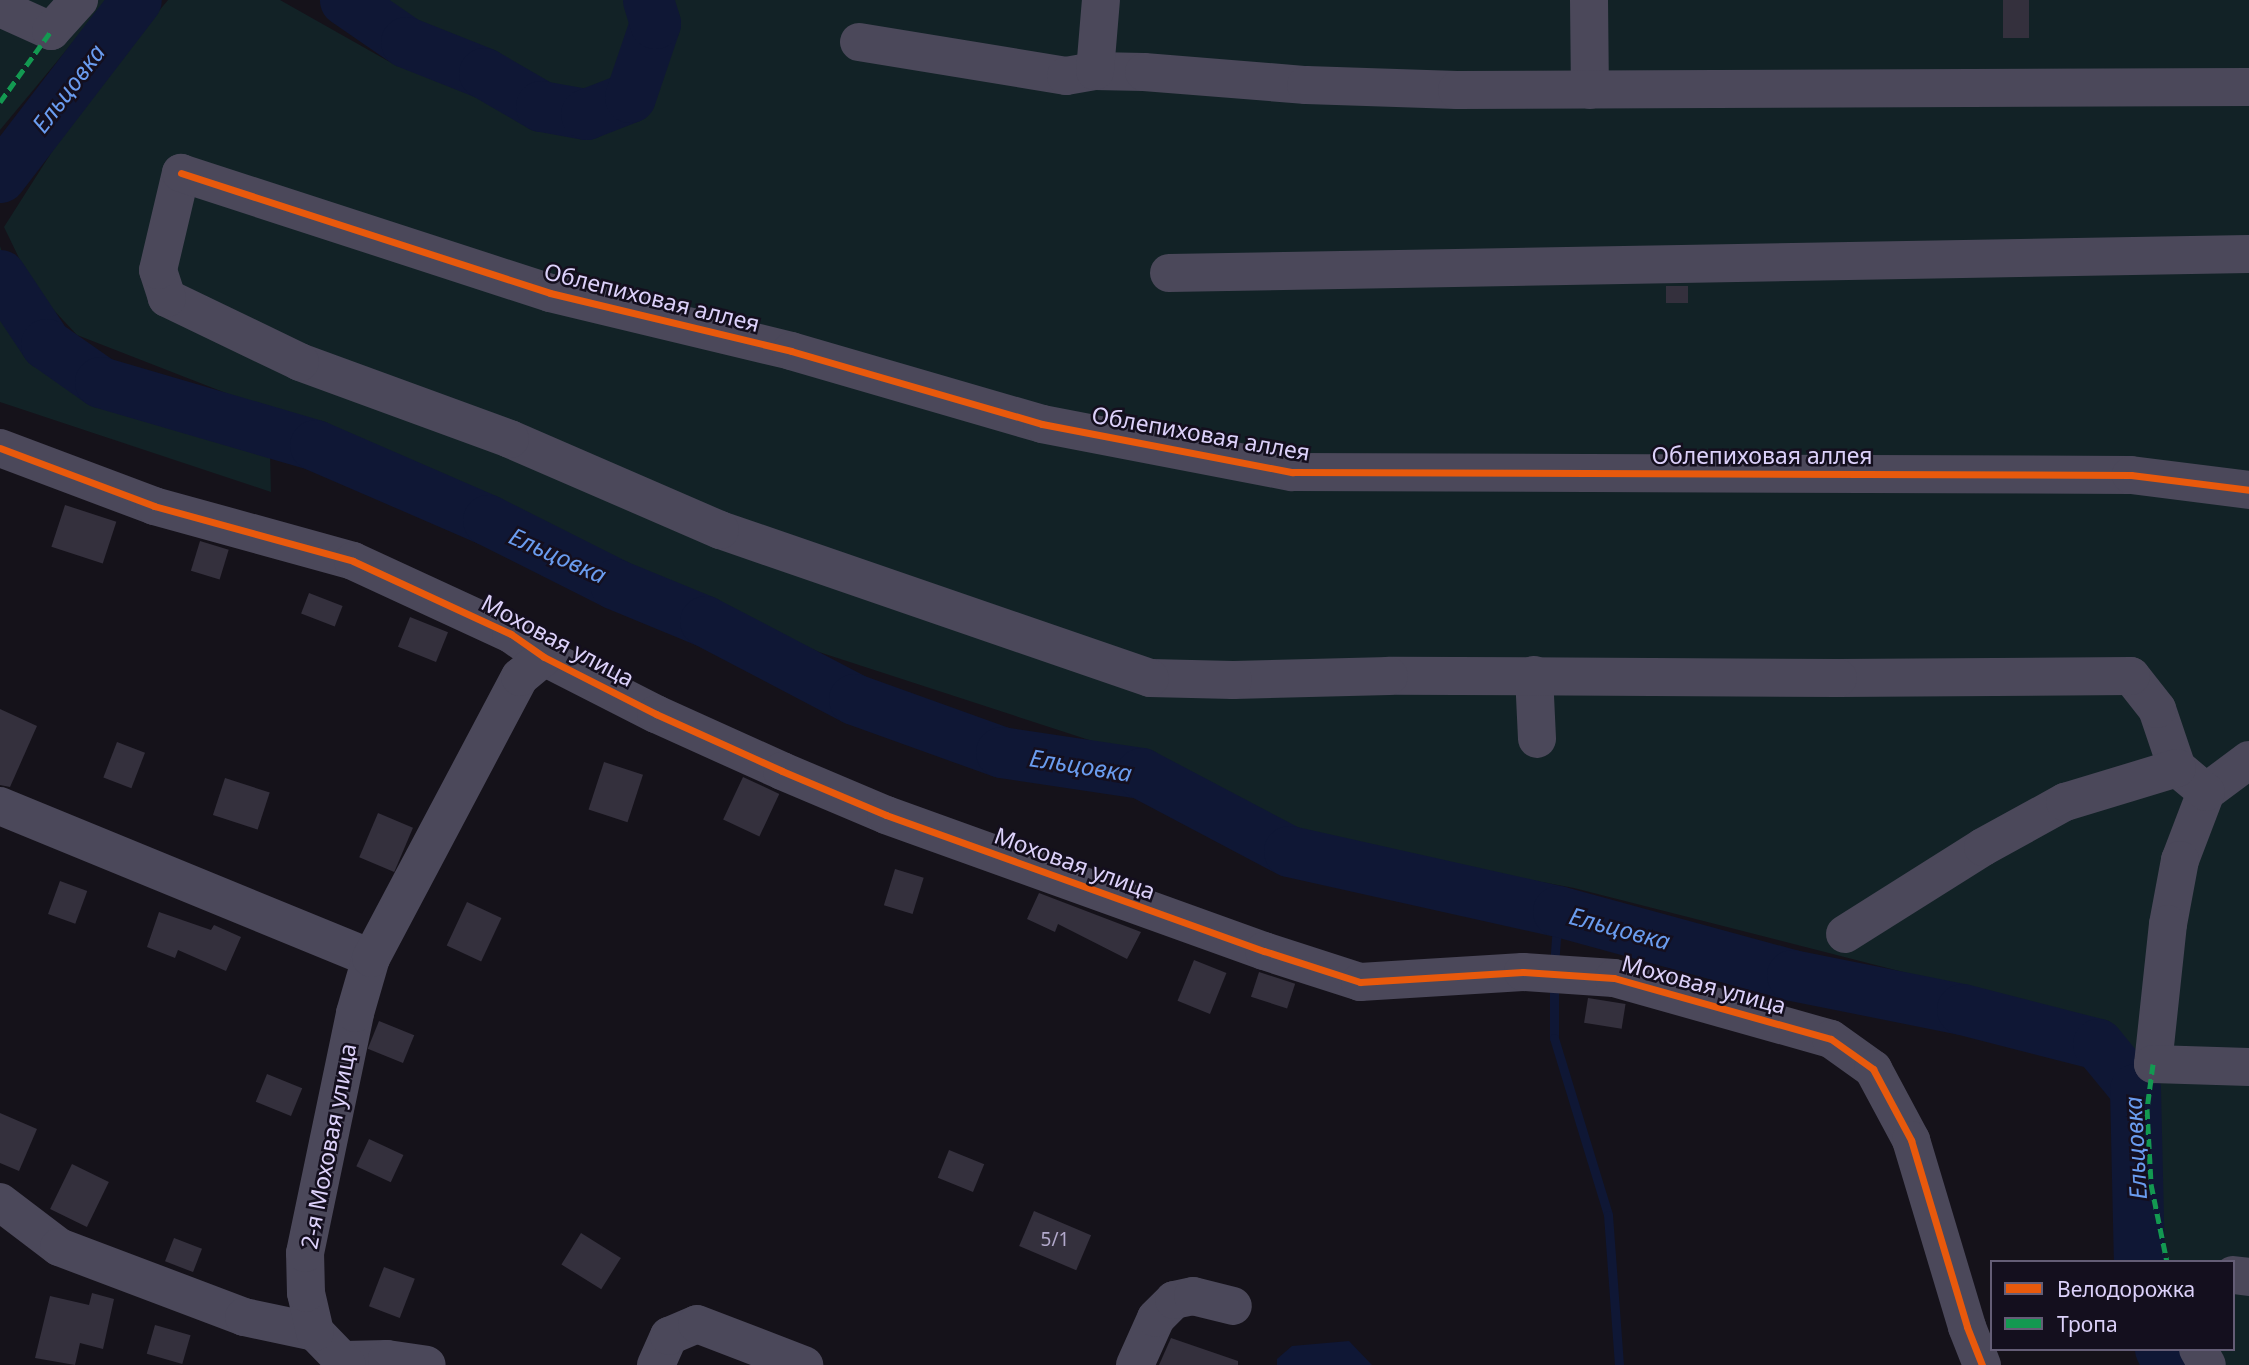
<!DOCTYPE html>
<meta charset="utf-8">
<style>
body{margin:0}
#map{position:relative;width:2249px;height:1365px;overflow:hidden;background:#15121a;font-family:"Noto Sans",sans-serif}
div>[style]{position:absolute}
.green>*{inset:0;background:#122226}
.water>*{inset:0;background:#0f1735}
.stream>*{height:9px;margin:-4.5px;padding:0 4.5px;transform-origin:4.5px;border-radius:4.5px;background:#0f1735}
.river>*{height:51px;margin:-25.5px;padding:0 25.5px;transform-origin:25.5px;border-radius:25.5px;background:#0f1735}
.building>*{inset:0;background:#34303d;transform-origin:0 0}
.minor>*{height:38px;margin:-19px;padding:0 19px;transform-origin:19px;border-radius:19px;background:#4b485a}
.quiet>*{height:5px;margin-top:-2.5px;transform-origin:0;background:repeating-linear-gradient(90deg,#139951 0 10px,transparent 0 15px)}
.cycleway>*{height:7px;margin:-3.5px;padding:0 3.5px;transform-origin:3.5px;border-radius:3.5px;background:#e8590c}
span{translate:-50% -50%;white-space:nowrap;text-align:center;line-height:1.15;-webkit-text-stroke:5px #140f1e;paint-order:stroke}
.number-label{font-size:19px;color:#b2a9cb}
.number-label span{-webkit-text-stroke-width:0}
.street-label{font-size:23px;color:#dcd1fa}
.water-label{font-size:24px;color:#6a9cef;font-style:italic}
.legend{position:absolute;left:1990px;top:1260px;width:245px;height:91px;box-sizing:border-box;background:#140f1e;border:2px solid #645d76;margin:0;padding:9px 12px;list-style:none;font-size:21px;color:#dcd1fa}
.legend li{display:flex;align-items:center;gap:14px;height:35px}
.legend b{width:35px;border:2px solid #645d76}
</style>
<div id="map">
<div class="green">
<div style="clip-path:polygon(0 0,108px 0,0 130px)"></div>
<div style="clip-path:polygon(168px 0,280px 0,388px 61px,585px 138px,651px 103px,678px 18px,672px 0,2249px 0,2249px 1365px,2209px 1365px,2202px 1349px,2233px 1349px,2233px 1262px,2157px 1260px,2152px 1085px,2103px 1023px,1574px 888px,1310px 839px,1163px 764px,819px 652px,377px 452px,77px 335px,34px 289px,4px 227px,83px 103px)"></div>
<div style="clip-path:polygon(377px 0,629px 0,636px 24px,615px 86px,585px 101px,547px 92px,503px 65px)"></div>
<div style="clip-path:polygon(0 246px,10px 276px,105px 378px,270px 454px,271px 492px,0 402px)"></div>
</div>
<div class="water">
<div style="clip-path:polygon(1349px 1341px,1372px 1365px,1277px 1365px,1277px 1359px,1292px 1346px)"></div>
</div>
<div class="stream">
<div style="left:1554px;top:966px;width:55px;rotate:-85.8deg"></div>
<div style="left:1554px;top:983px;width:55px;rotate:90deg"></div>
<div style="left:1554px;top:1038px;width:185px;rotate:73deg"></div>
<div style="left:1608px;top:1215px;width:150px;rotate:85.8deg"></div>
</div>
<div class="river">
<div style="left:345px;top:0;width:74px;rotate:34.5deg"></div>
<div style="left:406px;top:42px;width:84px;rotate:21.7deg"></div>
<div style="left:484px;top:73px;width:66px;rotate:30.1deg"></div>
<div style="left:541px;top:106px;width:46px;rotate:10.1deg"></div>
<div style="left:586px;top:114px;width:47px;rotate:-21.1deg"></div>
<div style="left:630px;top:97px;width:78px;rotate:-71.3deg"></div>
<div style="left:655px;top:23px;width:24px;rotate:-107deg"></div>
<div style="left:0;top:177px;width:223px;rotate:-52.5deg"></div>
<div style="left:0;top:275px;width:83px;rotate:56.3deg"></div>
<div style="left:46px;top:344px;width:66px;rotate:35.1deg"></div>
<div style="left:100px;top:382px;width:224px;rotate:16.3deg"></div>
<div style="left:315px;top:445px;width:189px;rotate:23.4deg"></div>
<div style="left:488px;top:520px;width:142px;rotate:26.7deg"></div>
<div style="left:615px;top:584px;width:97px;rotate:22.3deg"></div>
<div style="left:705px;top:621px;width:168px;rotate:27.6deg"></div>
<div style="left:854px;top:699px;width:156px;rotate:19.8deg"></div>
<div style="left:1001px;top:752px;width:142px;rotate:8.5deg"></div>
<div style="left:1141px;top:773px;width:167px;rotate:27.8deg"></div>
<div style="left:1289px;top:851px;width:276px;rotate:12.6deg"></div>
<div style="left:1558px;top:911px;width:243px;rotate:15.3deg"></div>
<div style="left:1792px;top:975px;width:173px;rotate:11.3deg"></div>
<div style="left:1962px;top:1009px;width:140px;rotate:14.4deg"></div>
<div style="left:2098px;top:1044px;width:58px;rotate:50.6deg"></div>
<div style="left:2135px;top:1089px;width:173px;rotate:88.7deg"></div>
<div style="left:2160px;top:1349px;width:18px;rotate:63deg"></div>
</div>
<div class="building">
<div style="left:2003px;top:0;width:26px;height:38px"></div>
<div style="left:1666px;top:286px;width:22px;height:17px"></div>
<div style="left:65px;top:505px;width:54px;height:44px;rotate:18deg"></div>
<div style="left:200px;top:541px;width:30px;height:31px;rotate:17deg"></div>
<div style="left:309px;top:593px;width:36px;height:22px;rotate:21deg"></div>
<div style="left:410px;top:617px;width:41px;height:32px;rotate:22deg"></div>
<div style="clip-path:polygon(0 709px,37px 726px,10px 787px,0 785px)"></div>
<div style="left:117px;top:742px;width:30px;height:38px;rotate:21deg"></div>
<div style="left:604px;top:762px;width:41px;height:50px;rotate:18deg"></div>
<div style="left:743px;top:777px;width:40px;height:47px;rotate:25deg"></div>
<div style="left:225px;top:778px;width:47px;height:39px;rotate:18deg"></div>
<div style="left:378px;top:813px;width:38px;height:48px;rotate:23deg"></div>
<div style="left:895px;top:869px;width:30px;height:38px;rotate:17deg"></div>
<div style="left:60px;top:881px;width:29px;height:35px;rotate:20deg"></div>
<div style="clip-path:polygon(1039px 893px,1141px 932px,1127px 959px,1058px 924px,1055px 932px,1027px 919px)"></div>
<div style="left:467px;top:902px;width:38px;height:48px;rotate:25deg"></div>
<div style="clip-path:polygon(159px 912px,211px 930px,214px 925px,241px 937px,226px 971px,178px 950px,175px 958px,147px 947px)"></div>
<div style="left:1194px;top:960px;width:35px;height:44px;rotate:22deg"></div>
<div style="left:1259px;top:972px;width:38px;height:26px;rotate:18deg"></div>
<div style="left:1588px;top:998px;width:38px;height:25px;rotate:9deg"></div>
<div style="left:379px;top:1021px;width:38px;height:30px;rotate:22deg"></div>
<div style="left:267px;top:1074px;width:38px;height:30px;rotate:22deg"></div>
<div style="clip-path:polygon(0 1113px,37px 1129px,19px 1171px,0 1163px)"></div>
<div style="left:369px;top:1139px;width:38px;height:30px;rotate:25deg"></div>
<div style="left:949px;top:1150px;width:38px;height:30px;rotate:22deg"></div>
<div style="left:72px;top:1164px;width:41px;height:50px;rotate:26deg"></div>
<div style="left:1034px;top:1211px;width:62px;height:38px;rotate:23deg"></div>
<div style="left:581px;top:1233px;width:47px;height:37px;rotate:32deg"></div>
<div style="left:174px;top:1238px;width:30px;height:25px;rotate:21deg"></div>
<div style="left:384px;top:1267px;width:33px;height:42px;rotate:21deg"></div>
<div style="clip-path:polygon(92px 1293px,114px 1299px,103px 1349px,80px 1343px,75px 1365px,35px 1358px,50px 1296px,89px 1305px)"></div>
<div style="left:155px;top:1325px;width:37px;height:30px;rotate:16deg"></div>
<div style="clip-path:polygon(1171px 1338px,1238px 1361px,1238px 1365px,1159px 1365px)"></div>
</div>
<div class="minor">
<div style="left:1589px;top:0;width:90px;rotate:89.4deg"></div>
<div style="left:0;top:8px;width:56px;rotate:24.3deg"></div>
<div style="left:51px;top:31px;width:42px;rotate:-47.9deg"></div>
<div style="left:859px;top:42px;width:210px;rotate:9.3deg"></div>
<div style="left:1066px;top:76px;width:29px;rotate:-10deg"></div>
<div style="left:1095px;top:71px;width:49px;rotate:1.2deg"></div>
<div style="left:1144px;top:72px;width:163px;rotate:4.6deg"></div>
<div style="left:1306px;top:85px;width:151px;rotate:1.9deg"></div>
<div style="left:1457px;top:90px;width:792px;rotate:-0.22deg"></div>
<div style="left:1095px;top:71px;width:71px;rotate:-85.2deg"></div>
<div style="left:1169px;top:273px;width:1080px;rotate:-1.01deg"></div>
<div style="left:0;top:448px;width:165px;rotate:20.6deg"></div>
<div style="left:154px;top:506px;width:206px;rotate:15.4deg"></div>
<div style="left:353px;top:561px;width:174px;rotate:24.8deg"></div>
<div style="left:511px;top:634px;width:40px;rotate:34.9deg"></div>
<div style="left:544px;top:657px;width:126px;rotate:27deg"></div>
<div style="left:656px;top:714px;width:138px;rotate:24.3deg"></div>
<div style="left:782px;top:771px;width:113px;rotate:22.9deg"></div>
<div style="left:886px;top:815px;width:402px;rotate:19.8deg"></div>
<div style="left:1264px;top:951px;width:101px;rotate:17.9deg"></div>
<div style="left:1360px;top:982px;width:163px;rotate:-3.5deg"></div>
<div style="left:1523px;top:972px;width:91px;rotate:3.8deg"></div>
<div style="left:1614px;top:978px;width:225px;rotate:15.7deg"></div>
<div style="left:1831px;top:1039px;width:52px;rotate:35.5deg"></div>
<div style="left:1873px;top:1069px;width:81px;rotate:61.8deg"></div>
<div style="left:1911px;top:1140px;width:195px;rotate:73.3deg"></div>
<div style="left:1967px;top:1327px;width:41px;rotate:68.5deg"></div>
<div style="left:1534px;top:675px;width:64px;rotate:87.3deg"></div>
<div style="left:2249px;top:760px;width:54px;rotate:143.3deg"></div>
<div style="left:2206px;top:792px;width:73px;rotate:110.9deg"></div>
<div style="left:2180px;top:860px;width:65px;rotate:100.6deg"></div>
<div style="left:2168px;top:924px;width:141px;rotate:96.1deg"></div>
<div style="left:2153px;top:1064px;width:96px;rotate:1.8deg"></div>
<div style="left:2206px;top:792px;width:38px;rotate:-140deg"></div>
<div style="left:2177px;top:768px;width:62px;rotate:-108.7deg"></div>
<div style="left:2157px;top:709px;width:42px;rotate:-128.2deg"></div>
<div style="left:2131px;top:676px;width:293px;rotate:179.6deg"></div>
<div style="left:1838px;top:678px;width:449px;rotate:-179.7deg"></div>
<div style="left:1389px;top:676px;width:156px;rotate:178.5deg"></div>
<div style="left:1233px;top:680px;width:83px;rotate:-178.6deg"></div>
<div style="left:1150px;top:678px;width:455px;rotate:-161deg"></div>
<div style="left:720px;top:530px;width:229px;rotate:-156.6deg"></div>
<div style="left:510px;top:439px;width:224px;rotate:-159.9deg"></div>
<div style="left:300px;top:362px;width:148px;rotate:-154.3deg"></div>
<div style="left:167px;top:298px;width:29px;rotate:-108deg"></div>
<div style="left:158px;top:270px;width:100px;rotate:-76.7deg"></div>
<div style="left:181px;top:173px;width:388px;rotate:18deg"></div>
<div style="left:550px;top:293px;width:248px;rotate:13.5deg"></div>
<div style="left:791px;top:351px;width:261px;rotate:16.2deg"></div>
<div style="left:1042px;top:424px;width:255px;rotate:10.9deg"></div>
<div style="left:1292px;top:472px;width:839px;rotate:0.2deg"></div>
<div style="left:2131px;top:475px;width:119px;rotate:7.2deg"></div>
<div style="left:0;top:806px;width:401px;rotate:22.3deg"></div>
<div style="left:1845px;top:934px;width:163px;rotate:-32.2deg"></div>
<div style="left:1983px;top:847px;width:94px;rotate:-28.8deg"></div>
<div style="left:2065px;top:802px;width:117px;rotate:-16.9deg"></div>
<div style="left:0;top:1202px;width:74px;rotate:37.3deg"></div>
<div style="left:59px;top:1247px;width:198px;rotate:20.7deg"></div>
<div style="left:244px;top:1317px;width:73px;rotate:11.9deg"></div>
<div style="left:2233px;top:1275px;width:16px;rotate:7deg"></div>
<div style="left:2198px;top:1349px;width:18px;rotate:61deg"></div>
<div style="left:345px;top:1360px;width:42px;rotate:-1.4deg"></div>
<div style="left:387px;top:1359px;width:40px;rotate:8.5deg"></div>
<div style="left:347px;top:1365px;width:46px;rotate:-134.1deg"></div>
<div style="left:315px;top:1332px;width:40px;rotate:-103deg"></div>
<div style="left:306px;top:1293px;width:40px;rotate:-91.4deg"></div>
<div style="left:305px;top:1253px;width:245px;rotate:-78.2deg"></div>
<div style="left:355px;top:1013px;width:57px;rotate:-73.8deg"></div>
<div style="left:371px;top:958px;width:318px;rotate:-62.1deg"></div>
<div style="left:520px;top:677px;width:31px;rotate:-40deg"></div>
<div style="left:656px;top:1365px;width:32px;rotate:-66deg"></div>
<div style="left:669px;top:1336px;width:30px;rotate:-23deg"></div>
<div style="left:697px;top:1324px;width:115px;rotate:21deg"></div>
<div style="left:1135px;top:1365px;width:51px;rotate:-65.9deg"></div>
<div style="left:1156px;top:1318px;width:25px;rotate:-45deg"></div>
<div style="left:1174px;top:1300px;width:19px;rotate:-12deg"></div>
<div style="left:1193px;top:1296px;width:41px;rotate:14deg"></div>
</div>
<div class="quiet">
<div style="left:0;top:102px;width:87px;rotate:-54.3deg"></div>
<div style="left:2153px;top:1064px;width:45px;rotate:97.6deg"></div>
<div style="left:2147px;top:1109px;width:75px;rotate:86.9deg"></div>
<div style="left:2151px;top:1184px;width:80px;rotate:78.4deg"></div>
</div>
<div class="cycleway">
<div style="left:181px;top:173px;width:388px;rotate:18deg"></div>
<div style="left:550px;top:293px;width:248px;rotate:13.5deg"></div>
<div style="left:791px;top:351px;width:261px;rotate:16.2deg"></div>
<div style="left:1042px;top:424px;width:255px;rotate:10.9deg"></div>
<div style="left:1292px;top:472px;width:839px;rotate:0.2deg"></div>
<div style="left:2131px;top:475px;width:119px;rotate:7.2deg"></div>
<div style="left:0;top:448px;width:165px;rotate:20.6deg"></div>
<div style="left:154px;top:506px;width:206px;rotate:15.4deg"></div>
<div style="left:353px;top:561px;width:174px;rotate:24.8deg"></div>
<div style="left:511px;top:634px;width:40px;rotate:34.9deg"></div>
<div style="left:544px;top:657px;width:126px;rotate:27deg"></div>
<div style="left:656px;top:714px;width:138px;rotate:24.3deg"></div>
<div style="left:782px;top:771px;width:113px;rotate:22.9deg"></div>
<div style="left:886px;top:815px;width:402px;rotate:19.8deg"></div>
<div style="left:1264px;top:951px;width:101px;rotate:17.9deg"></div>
<div style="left:1360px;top:982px;width:163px;rotate:-3.5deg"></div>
<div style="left:1523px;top:972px;width:91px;rotate:3.8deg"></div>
<div style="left:1614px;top:978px;width:225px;rotate:15.7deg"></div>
<div style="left:1831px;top:1039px;width:52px;rotate:35.5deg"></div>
<div style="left:1873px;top:1069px;width:81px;rotate:61.8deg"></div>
<div style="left:1911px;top:1140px;width:195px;rotate:73.3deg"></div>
<div style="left:1967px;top:1327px;width:41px;rotate:68.5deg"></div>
</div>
<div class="number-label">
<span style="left:1055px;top:1240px">5/1</span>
</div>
<div class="street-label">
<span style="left:652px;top:297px;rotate:14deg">Облепиховая аллея</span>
<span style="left:1201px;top:433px;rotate:10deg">Облепиховая аллея</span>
<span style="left:1762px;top:455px">Облепиховая аллея</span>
<span style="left:558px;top:640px;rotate:28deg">Моховая улица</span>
<span style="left:1075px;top:863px;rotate:20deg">Моховая улица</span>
<span style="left:1704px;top:984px;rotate:15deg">Моховая улица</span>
<span style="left:328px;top:1146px;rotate:-79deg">2-я Моховая улица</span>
</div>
<div class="water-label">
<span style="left:68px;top:88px;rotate:-53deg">Ельцовка</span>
<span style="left:558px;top:555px;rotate:24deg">Ельцовка</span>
<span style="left:1081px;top:765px;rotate:9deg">Ельцовка</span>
<span style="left:1620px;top:928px;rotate:15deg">Ельцовка</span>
<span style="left:2135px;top:1148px;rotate:-93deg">Ельцовка</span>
</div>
<ul class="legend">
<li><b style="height:9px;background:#e8590c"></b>Велодорожка</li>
<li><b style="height:9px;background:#139951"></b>Тропа</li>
</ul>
</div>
